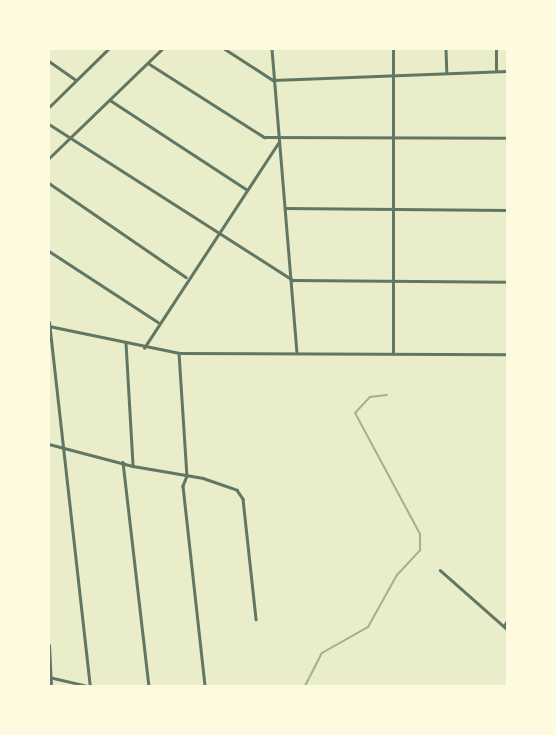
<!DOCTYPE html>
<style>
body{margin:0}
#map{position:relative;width:556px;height:735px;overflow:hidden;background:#e9edc9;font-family:"Asap Condensed",sans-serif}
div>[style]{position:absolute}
.stream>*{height:2px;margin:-1px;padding:0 1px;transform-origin:1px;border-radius:1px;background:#a3b18a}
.minor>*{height:2.5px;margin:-1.25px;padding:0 1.25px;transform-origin:1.25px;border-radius:1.25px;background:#617663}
.tertiary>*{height:3px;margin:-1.5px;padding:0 1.5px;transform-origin:1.5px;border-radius:1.5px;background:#617663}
span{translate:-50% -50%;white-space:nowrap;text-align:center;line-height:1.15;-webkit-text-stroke:5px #fefae0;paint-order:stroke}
.frame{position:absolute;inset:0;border:50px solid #fefae0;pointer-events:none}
</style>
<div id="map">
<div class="stream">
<div style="left:305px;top:686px;width:37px;rotate:-63deg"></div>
<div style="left:322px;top:653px;width:53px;rotate:-29.5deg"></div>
<div style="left:368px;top:627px;width:60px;rotate:-60.9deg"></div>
<div style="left:397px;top:575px;width:34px;rotate:-47deg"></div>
<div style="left:420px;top:550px;width:16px;rotate:-90deg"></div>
<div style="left:420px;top:534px;width:137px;rotate:-118.2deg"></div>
<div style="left:355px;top:413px;width:22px;rotate:-47deg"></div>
<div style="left:370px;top:397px;width:17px;rotate:-7deg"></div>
</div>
<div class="minor">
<div style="left:225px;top:49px;width:57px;rotate:32.9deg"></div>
<div style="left:273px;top:80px;width:234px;rotate:-2.2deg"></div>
<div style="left:272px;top:49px;width:305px;rotate:85.3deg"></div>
<div style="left:446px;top:49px;width:23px;rotate:88deg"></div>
<div style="left:49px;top:61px;width:33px;rotate:35deg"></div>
<div style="left:148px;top:63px;width:138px;rotate:32.5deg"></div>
<div style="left:264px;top:137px;width:243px;rotate:0.2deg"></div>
<div style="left:496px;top:71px;width:22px;rotate:-90deg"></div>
<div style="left:110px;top:100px;width:163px;rotate:33.2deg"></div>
<div style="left:49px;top:124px;width:290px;rotate:32.6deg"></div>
<div style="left:293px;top:280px;width:214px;rotate:0.5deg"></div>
<div style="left:49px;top:183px;width:166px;rotate:34.5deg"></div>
<div style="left:285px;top:208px;width:222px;rotate:0.5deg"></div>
<div style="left:49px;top:251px;width:130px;rotate:33.1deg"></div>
<div style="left:49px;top:326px;width:133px;rotate:11.7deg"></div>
<div style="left:179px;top:353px;width:328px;rotate:0.2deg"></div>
<div style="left:126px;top:343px;width:123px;rotate:86.7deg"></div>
<div style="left:144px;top:348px;width:245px;rotate:-56.8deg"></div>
<div style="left:179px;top:353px;width:123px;rotate:86.3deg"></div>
<div style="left:187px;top:476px;width:11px;rotate:112deg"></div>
<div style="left:183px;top:486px;width:201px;rotate:83.7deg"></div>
<div style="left:393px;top:354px;width:305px;rotate:-90deg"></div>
<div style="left:49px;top:444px;width:87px;rotate:14.7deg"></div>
<div style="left:133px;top:466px;width:71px;rotate:9.7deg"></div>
<div style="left:203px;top:478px;width:36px;rotate:19deg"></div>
<div style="left:237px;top:490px;width:11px;rotate:56deg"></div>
<div style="left:243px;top:499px;width:121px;rotate:83.8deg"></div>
<div style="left:123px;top:462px;width:226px;rotate:83.4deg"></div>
<div style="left:440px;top:570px;width:89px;rotate:41.4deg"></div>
<div style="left:504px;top:626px;width:6px;rotate:-59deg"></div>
<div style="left:49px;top:677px;width:39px;rotate:13deg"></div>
</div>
<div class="tertiary">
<div style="left:49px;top:107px;width:83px;rotate:-44.5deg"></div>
<div style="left:49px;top:158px;width:157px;rotate:-44deg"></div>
<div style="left:49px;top:322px;width:366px;rotate:83.6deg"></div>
<div style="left:49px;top:645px;width:41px;rotate:87.2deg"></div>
</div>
<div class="frame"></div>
</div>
